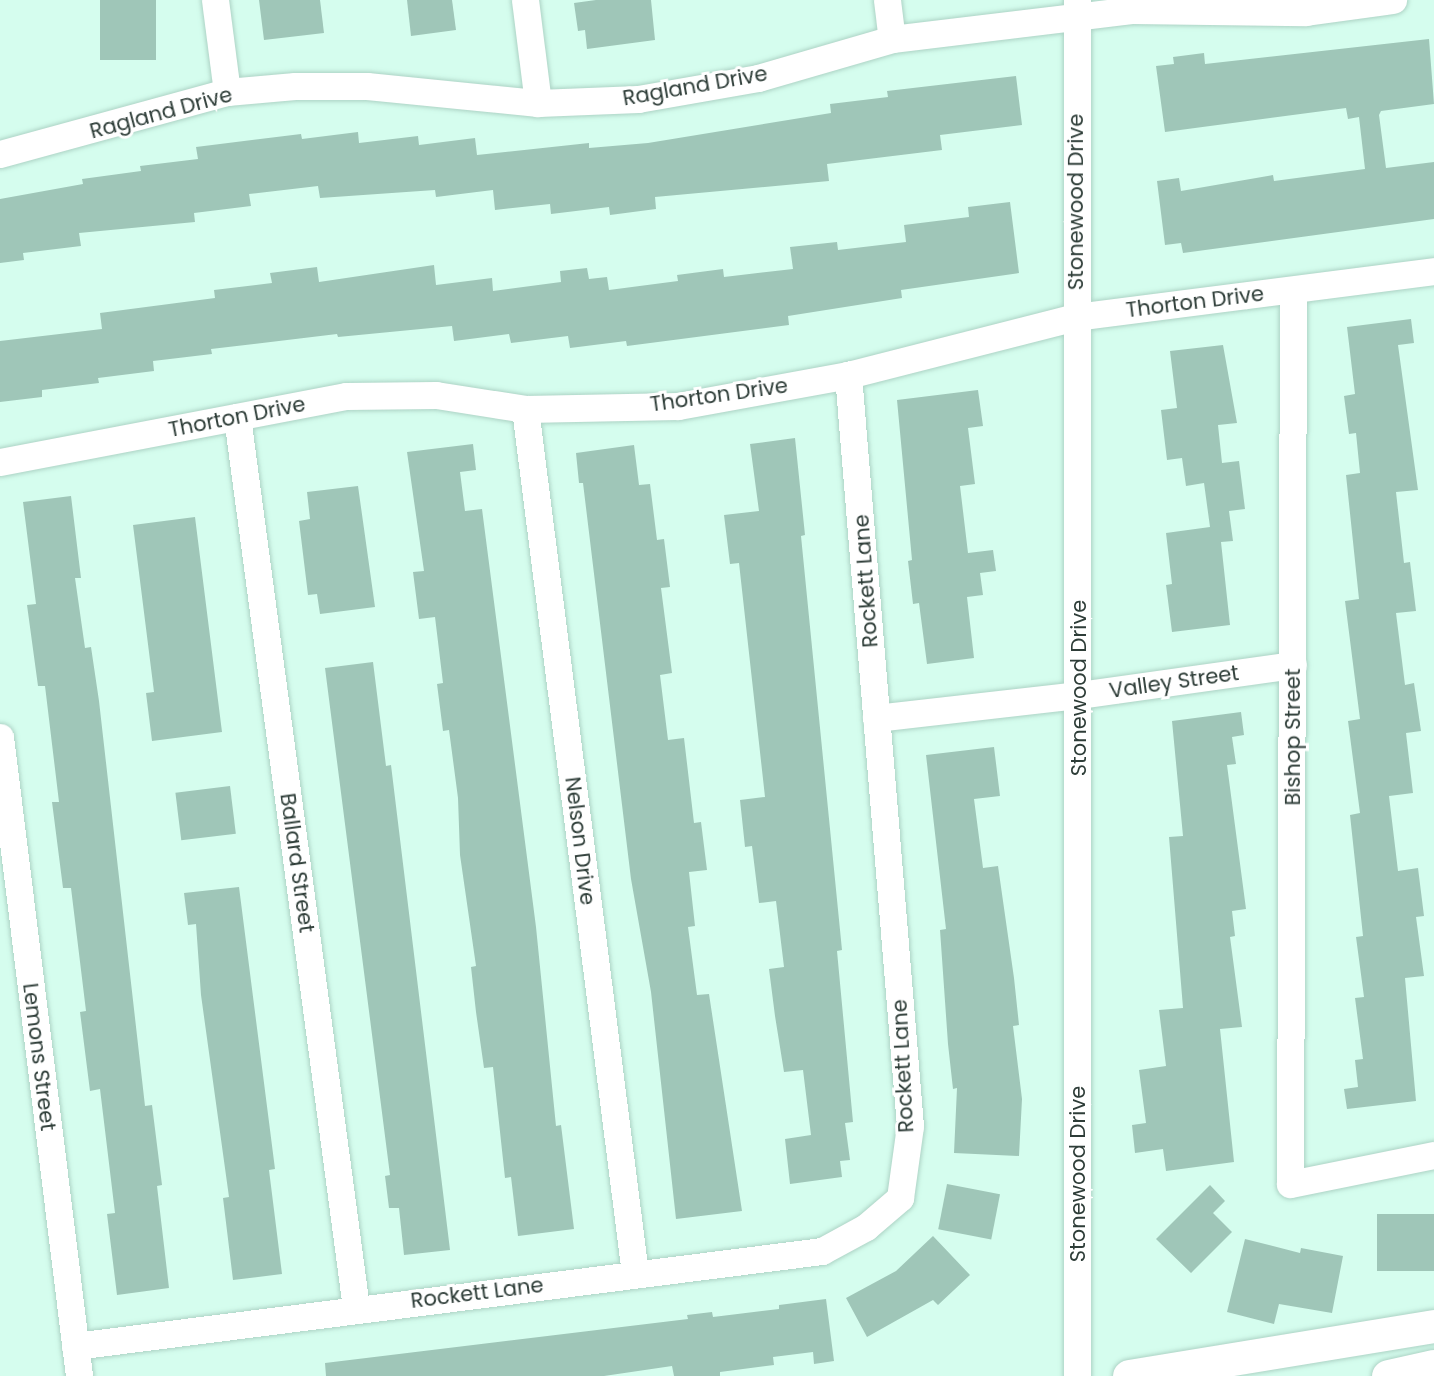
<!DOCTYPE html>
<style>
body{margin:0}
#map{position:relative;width:1434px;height:1376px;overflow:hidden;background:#d5fdee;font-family:Poppins,sans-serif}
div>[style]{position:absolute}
.building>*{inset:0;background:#9fc6b8;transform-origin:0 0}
.roads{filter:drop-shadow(0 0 2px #add3c5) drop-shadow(0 0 2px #add3c5)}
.minor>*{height:27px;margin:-13.5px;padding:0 13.5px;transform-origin:13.5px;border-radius:13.5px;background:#fff}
.major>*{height:33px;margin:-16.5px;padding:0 16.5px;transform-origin:16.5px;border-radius:16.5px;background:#fff}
span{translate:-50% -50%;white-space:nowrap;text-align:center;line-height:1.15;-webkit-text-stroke:6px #fff;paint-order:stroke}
.street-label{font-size:21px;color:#2e3d38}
</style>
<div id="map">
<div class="building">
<div style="left:100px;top:0;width:56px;height:60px"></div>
<div style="clip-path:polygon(259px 0,320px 0,324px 33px,264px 40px)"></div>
<div style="clip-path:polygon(407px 0,452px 0,456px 30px,411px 36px)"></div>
<div style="clip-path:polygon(596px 0,651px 0,655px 40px,587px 49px,585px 30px,578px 31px,574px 3px)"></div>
<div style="clip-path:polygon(1429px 39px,1434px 104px,1381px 111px,1379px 115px,1386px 168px,1434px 162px,1434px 219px,1183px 253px,1181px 243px,1165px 245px,1157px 181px,1179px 178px,1181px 191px,1273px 175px,1274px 181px,1365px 169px,1359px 117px,1348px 119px,1346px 108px,1165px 132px,1156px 66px,1174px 64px,1173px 57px,1204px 53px,1205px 64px)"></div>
<div style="clip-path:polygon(1016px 76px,1022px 125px,940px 135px,942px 150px,827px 164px,829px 181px,655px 197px,656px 209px,610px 215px,609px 207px,551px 214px,550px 204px,495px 210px,493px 190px,436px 197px,435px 190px,320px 198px,318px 186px,249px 194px,251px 206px,194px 213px,195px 222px,79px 233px,81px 246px,23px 253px,24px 260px,0 263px,0 199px,83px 184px,82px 179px,141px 171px,140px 166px,198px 159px,196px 147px,301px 134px,302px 139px,358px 132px,359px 143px,418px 136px,419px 145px,475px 138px,477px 155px,589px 143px,589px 148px,648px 143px,831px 113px,830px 104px,888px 97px,887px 91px)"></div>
<div style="clip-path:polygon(1010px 202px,1019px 273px,901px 290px,902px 298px,788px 316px,789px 325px,627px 346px,626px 341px,570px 348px,568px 336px,511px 343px,509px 334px,454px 341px,452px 326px,338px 337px,337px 334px,211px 349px,212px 354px,153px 361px,154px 371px,98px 378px,99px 383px,42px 390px,42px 397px,0 402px,0 341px,102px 329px,100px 313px,215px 298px,214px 290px,272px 283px,270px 273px,317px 267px,319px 282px,434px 265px,436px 285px,492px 278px,493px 291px,561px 282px,560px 271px,587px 268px,589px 279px,607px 277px,609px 290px,678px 281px,677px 275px,723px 269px,724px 277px,793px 269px,790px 247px,837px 242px,838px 250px,906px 242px,904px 225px,969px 217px,968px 207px)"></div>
<div style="clip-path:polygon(1411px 319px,1414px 343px,1398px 345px,1418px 490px,1396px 492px,1404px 563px,1410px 562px,1416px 611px,1396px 613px,1405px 685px,1414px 683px,1421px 731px,1406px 733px,1413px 793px,1389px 796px,1398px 871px,1418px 868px,1424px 916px,1416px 917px,1424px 976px,1405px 978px,1416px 1101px,1347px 1109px,1344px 1089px,1358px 1087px,1355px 1060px,1363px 1059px,1355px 998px,1364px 997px,1356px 937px,1363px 936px,1350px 815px,1360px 813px,1348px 721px,1360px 719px,1345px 601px,1359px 599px,1346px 475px,1360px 473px,1356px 433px,1349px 434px,1344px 396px,1355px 394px,1347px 327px)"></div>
<div style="clip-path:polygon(1223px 345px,1237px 423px,1218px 425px,1222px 463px,1239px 461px,1245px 509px,1229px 511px,1233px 541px,1221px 542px,1230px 625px,1172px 632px,1166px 585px,1172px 584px,1166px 533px,1210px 527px,1204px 483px,1186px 486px,1182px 458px,1167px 460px,1161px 410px,1177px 408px,1170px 351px)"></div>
<div style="clip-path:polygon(978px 390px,983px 426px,968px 428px,975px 484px,960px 486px,968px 553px,993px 550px,996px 571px,980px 573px,983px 595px,967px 597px,974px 658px,927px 664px,919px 603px,913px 604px,908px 561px,912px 560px,897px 400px)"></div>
<div style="clip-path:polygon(795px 438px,805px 535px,801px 536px,842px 950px,837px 951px,853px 1122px,845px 1123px,850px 1160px,840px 1161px,842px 1177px,790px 1184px,785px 1139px,811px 1135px,803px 1070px,784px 1072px,775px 1016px,769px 969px,784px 967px,776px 901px,759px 903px,752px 846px,745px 847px,740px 800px,765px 797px,739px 563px,730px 564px,724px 515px,759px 511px,750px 444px)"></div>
<div style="clip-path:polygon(473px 444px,476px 470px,460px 472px,465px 511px,482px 509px,536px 927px,556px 1126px,561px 1125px,574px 1229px,518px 1236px,511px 1177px,505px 1178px,493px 1067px,484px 1068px,476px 1012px,471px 967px,476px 966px,460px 855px,458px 798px,449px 730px,443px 731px,437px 684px,443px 683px,435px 617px,419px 619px,413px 572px,424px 571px,407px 452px)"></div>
<div style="clip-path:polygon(634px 445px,639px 485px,650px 484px,657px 540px,664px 539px,670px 587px,661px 588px,672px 673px,660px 675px,668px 740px,684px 738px,694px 823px,701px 822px,707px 870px,689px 872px,695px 926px,688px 927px,697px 995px,709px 994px,742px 1211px,676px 1219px,651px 992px,631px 879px,583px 483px,579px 483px,576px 453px)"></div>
<div style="clip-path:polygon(358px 486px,375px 607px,320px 614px,317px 594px,308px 595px,299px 521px,310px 519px,307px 492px)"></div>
<div style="clip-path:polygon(71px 496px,81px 578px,75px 578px,85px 648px,91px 647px,99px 701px,145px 1106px,152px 1105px,162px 1185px,157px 1186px,169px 1288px,117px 1295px,107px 1214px,115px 1213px,100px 1089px,90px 1091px,80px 1012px,86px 1011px,71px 888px,63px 888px,52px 802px,59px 802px,45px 686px,38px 686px,27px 605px,36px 604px,23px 502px)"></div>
<div style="clip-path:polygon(195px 517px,222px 732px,152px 741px,146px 693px,154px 692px,133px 525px)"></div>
<div style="clip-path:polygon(373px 662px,386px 766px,391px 765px,450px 1250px,404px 1255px,399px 1208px,389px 1208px,385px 1176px,390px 1175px,325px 668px)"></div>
<div style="clip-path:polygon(1241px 712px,1244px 735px,1232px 737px,1236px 764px,1227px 765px,1246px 909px,1232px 911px,1235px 936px,1230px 937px,1242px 1027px,1220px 1029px,1234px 1162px,1166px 1171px,1163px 1149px,1135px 1153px,1132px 1125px,1146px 1123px,1139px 1070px,1166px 1066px,1159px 1010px,1183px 1008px,1169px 837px,1183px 836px,1172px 721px)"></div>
<div style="clip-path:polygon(994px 747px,1000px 796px,974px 799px,983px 868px,998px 866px,1014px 978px,1019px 1025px,1013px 1026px,1022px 1099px,1019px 1156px,954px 1153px,957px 1088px,953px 1089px,948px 1044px,940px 930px,946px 929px,926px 755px)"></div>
<div style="left:230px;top:786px;width:48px;height:55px;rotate:83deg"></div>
<div style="clip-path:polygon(239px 887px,275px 1169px,269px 1170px,282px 1274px,233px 1280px,223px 1198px,229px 1197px,201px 995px,196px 924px,188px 925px,184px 893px)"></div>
<div style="left:947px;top:1184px;width:54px;height:46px;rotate:11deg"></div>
<div style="clip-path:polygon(1210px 1185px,1225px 1201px,1213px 1213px,1232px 1232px,1191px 1273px,1156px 1239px)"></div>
<div style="left:1434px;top:1214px;width:57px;height:57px;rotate:90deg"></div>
<div style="clip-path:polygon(933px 1236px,970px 1275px,938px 1305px,933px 1300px,867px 1337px,846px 1298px,896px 1271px)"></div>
<div style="clip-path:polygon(1245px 1239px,1300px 1253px,1301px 1248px,1343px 1256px,1332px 1313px,1279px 1304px,1274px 1324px,1227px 1312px)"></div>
<div style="clip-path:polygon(826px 1299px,834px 1361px,814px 1364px,813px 1352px,773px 1357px,774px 1365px,720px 1372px,720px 1376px,674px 1376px,672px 1366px,604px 1376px,326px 1376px,325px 1363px,688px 1319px,687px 1315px,712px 1312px,713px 1317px,779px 1309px,779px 1305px)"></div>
</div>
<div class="roads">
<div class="minor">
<div style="left:215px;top:0;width:93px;rotate:82.6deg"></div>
<div style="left:525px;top:0;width:104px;rotate:82.8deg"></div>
<div style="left:887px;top:0;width:39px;rotate:83deg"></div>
<div style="left:0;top:154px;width:235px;rotate:-15.3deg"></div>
<div style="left:227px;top:92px;width:68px;rotate:-5deg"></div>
<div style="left:295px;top:86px;width:72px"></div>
<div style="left:367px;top:86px;width:172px;rotate:5.7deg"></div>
<div style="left:538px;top:103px;width:100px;rotate:-2.3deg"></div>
<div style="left:638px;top:99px;width:122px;rotate:-9.9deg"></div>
<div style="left:758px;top:78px;width:140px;rotate:-16.2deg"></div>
<div style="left:892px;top:39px;width:241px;rotate:-6.9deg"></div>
<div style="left:1131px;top:10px;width:175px;rotate:0.7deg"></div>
<div style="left:1306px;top:12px;width:88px;rotate:-7.9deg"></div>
<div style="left:1293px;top:290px;width:894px;rotate:90.19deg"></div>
<div style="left:1290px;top:1184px;width:147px;rotate:-11.4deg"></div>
<div style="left:525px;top:409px;width:872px;rotate:82.75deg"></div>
<div style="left:237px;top:417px;width:899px;rotate:82.39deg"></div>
<div style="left:0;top:462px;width:352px;rotate:-10.8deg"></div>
<div style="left:346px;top:396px;width:90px;rotate:-0.6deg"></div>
<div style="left:436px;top:395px;width:90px;rotate:8.9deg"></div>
<div style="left:525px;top:409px;width:153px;rotate:-1.1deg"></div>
<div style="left:678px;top:406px;width:173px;rotate:-10.3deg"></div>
<div style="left:848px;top:375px;width:235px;rotate:-14.3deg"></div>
<div style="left:1076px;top:317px;width:361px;rotate:-7.3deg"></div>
<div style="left:876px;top:718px;width:204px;rotate:-6.5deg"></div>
<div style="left:1079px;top:695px;width:216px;rotate:-8deg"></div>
<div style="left:0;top:737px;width:644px;rotate:82.95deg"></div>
<div style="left:75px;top:1346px;width:753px;rotate:-7.25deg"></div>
<div style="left:822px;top:1251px;width:50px;rotate:-28.6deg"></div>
<div style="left:866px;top:1227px;width:45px;rotate:-40.5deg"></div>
<div style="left:900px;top:1198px;width:73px;rotate:-82.1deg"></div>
<div style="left:910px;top:1126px;width:754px;rotate:-94.72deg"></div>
<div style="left:1077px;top:1376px;width:1376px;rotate:-90deg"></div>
</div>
<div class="major">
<div style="left:1129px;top:1376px;width:309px;rotate:-9.3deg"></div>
<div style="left:1388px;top:1376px;width:47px;rotate:-12.3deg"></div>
</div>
</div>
<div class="street-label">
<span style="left:695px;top:86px;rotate:-10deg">Ragland Drive</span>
<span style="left:161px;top:113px;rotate:-15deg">Ragland Drive</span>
<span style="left:1076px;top:202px;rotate:-90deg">Stonewood Drive</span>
<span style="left:1195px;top:302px;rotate:-7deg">Thorton Drive</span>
<span style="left:719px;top:395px;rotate:-8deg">Thorton Drive</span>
<span style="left:237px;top:417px;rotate:-11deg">Thorton Drive</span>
<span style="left:866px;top:581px;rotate:-94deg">Rockett Lane</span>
<span style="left:1174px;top:682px;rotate:-8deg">Valley Street</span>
<span style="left:1079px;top:688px;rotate:-90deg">Stonewood Drive</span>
<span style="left:1293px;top:737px;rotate:-90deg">Bishop Street</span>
<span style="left:580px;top:841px;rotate:83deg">Nelson Drive</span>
<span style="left:297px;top:863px;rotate:82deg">Ballard Street</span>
<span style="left:39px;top:1057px;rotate:83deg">Lemons Street</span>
<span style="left:903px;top:1066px;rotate:-93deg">Rockett Lane</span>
<span style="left:1078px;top:1174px;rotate:-90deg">Stonewood Drive</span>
<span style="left:477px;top:1293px;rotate:-7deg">Rockett Lane</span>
</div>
</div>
